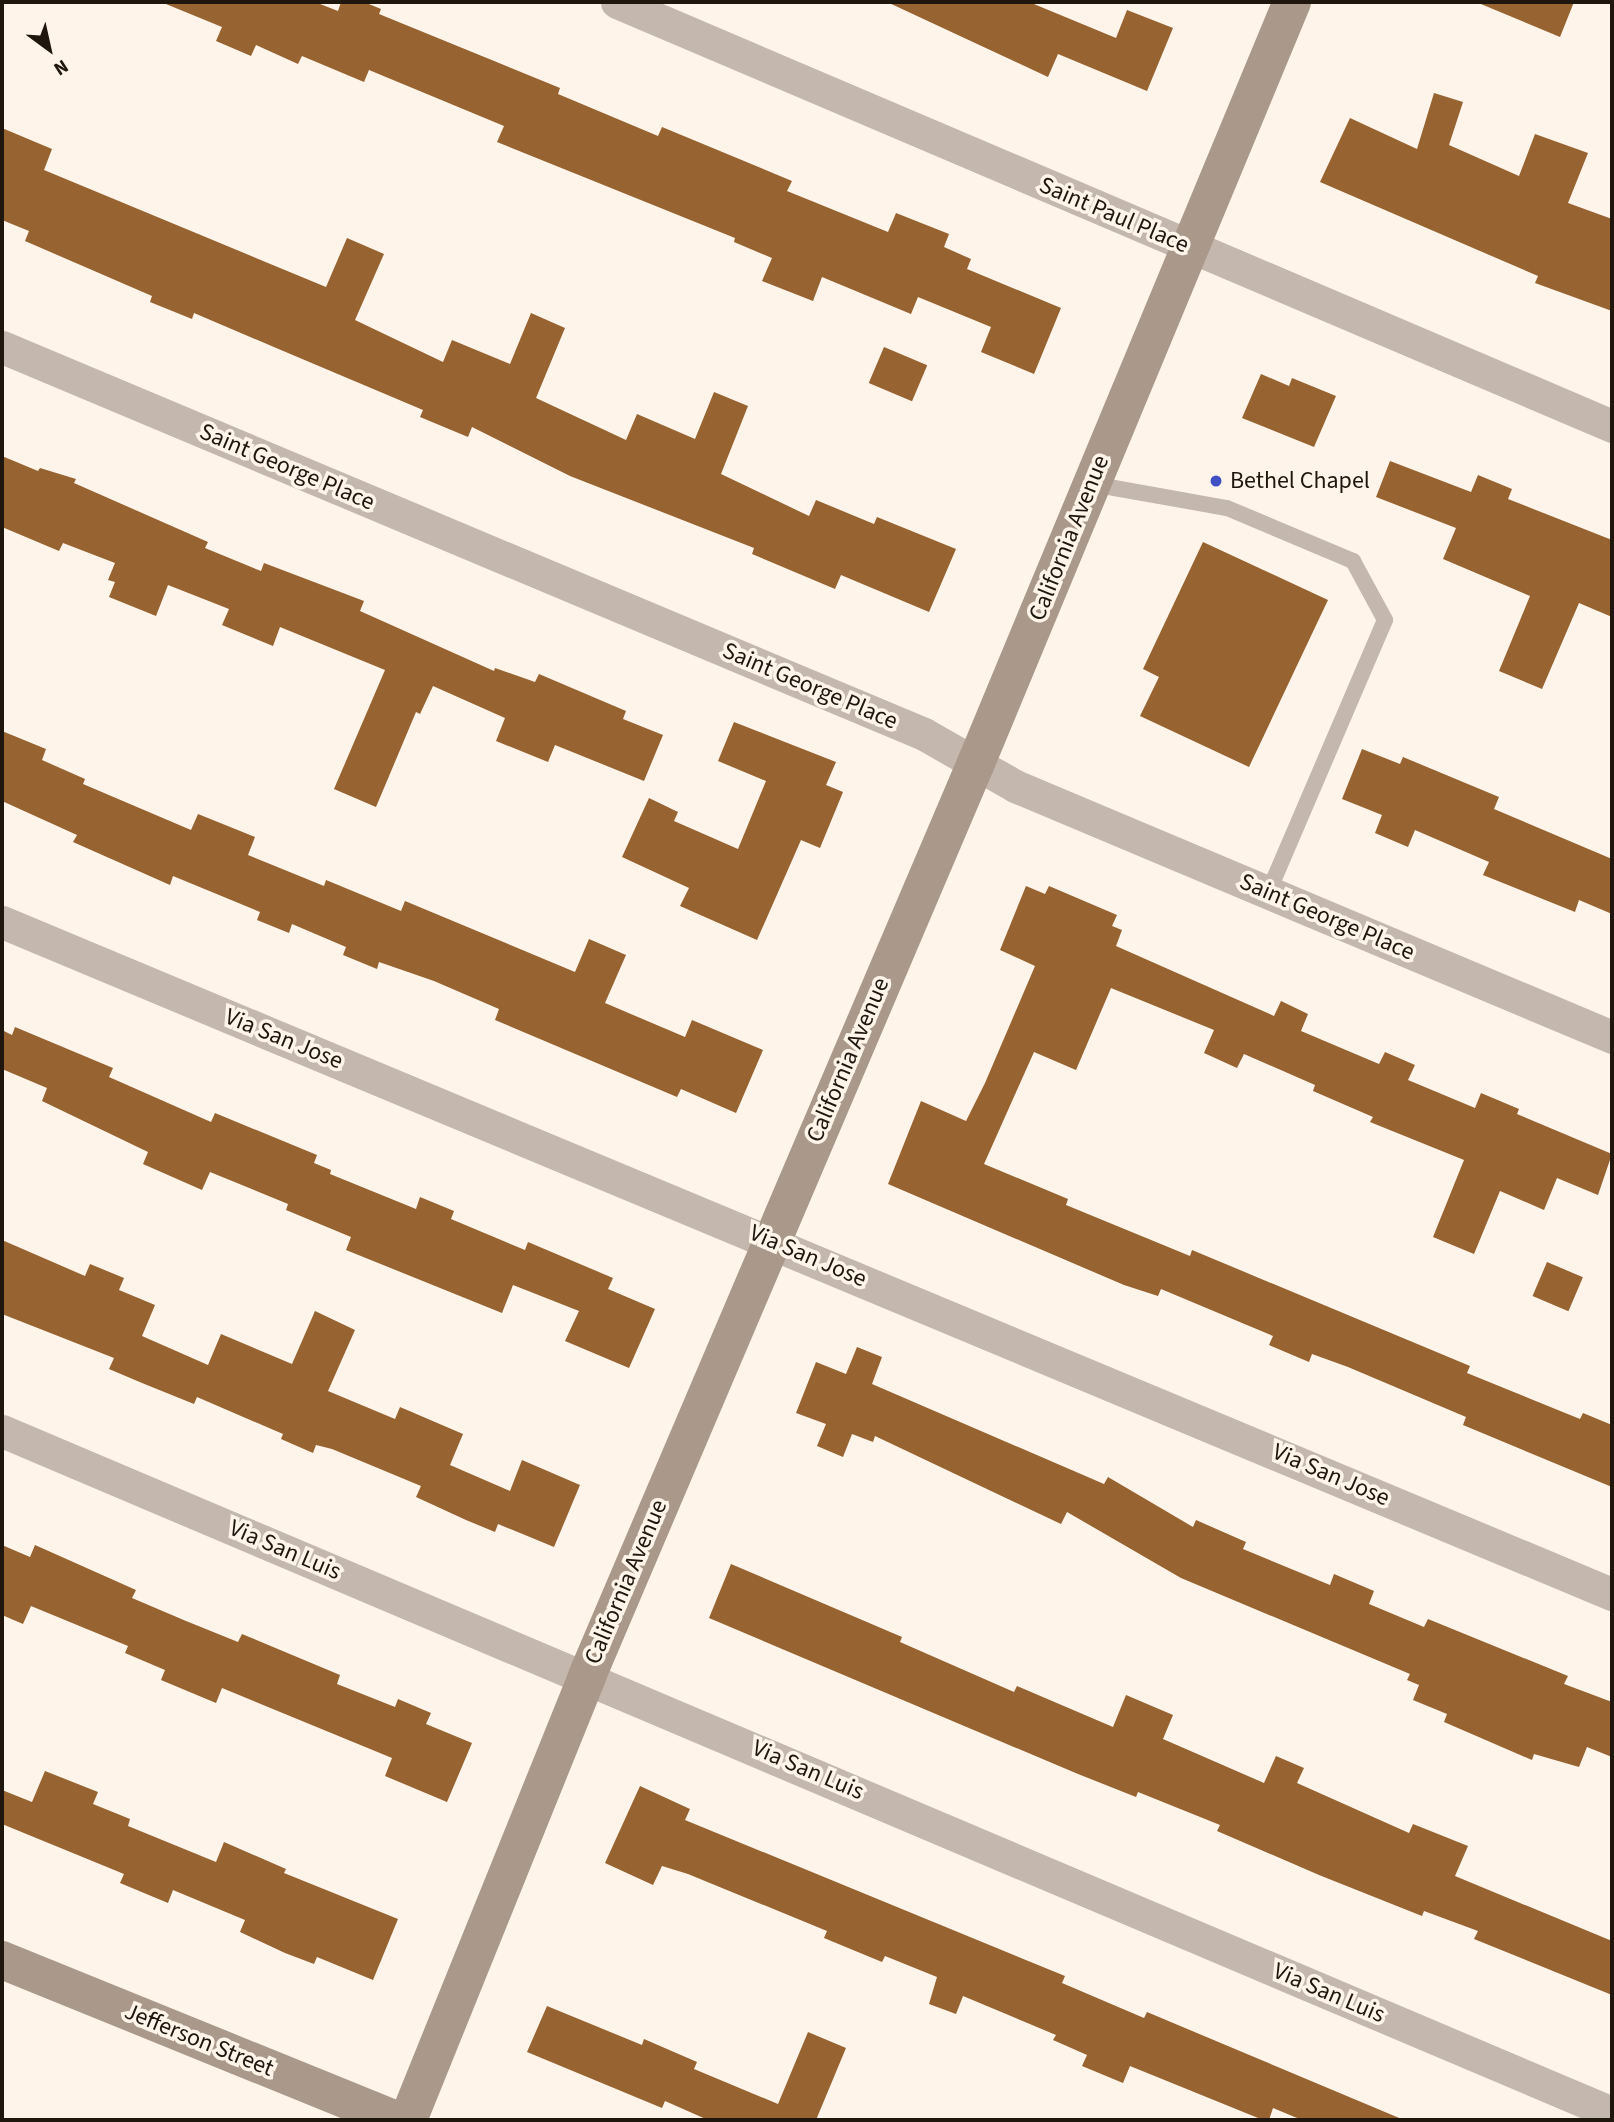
<!DOCTYPE html>
<style>
body{margin:0}
#map{position:relative;width:1614px;height:2122px;overflow:hidden;background:#fef4ea;font-family:"Source Sans 3",sans-serif}
div>[style]{position:absolute}
.building>*{inset:0;background:#976330;transform-origin:0 0}
.lane>*{height:16px;margin:-8px;padding:0 8px;transform-origin:8px;border-radius:8px;background:#c3b7ae}
.street>*{height:33px;margin:-16.5px;padding:0 16.5px;transform-origin:16.5px;border-radius:16.5px;background:#c3b7ae}
.secondary>*{height:38px;margin:-19px;padding:0 19px;transform-origin:19px;border-radius:19px;background:#aa998a}
.dots>*{width:19px;height:19px;translate:-50% -50%;box-sizing:border-box;border:4px solid #fef4ea;border-radius:50%}
span{translate:-50% -50%;white-space:nowrap;text-align:center;line-height:1.15;-webkit-text-stroke:7px #fef4ea;paint-order:stroke}
.street-label{font-size:24px;color:#1f160e}
.poi-label{font-size:24px;color:#1f160e}
.left{translate:0 -50%;text-align:left}
.frame{position:absolute;inset:0;border:4px solid #1f160e;pointer-events:none}
.north{position:absolute;left:14px;top:14px;width:70px;height:70px;-webkit-text-stroke:5px #fef4ea;paint-order:stroke;rotate:147deg;font-size:19px;font-weight:700;line-height:28px;text-align:center;color:#1f160e}
.north::after{content:'';display:block;margin:auto;width:24px;height:32px;background:#1f160e;clip-path:polygon(50% 0,100% 100%,50% 72%,0 100%)}
</style>
<div id="map">
<div class="building">
<div style="clip-path:polygon(161px 2px,315px 2px,338px 11px,341px 2px,364px 2px,381px 9px,379px 14px,560px 88px,558px 94px,658px 136px,662px 127px,792px 181px,787px 191px,888px 232px,896px 213px,949px 234px,944px 247px,971px 259px,967px 269px,1061px 308px,1034px 374px,981px 352px,991px 327px,918px 297px,911px 314px,822px 277px,813px 301px,762px 281px,772px 258px,734px 242px,735px 238px,497px 142px,504px 126px,369px 70px,364px 82px,302px 56px,298px 64px,256px 45px,251px 56px,216px 41px,222px 27px)"></div>
<div style="clip-path:polygon(887px 2px,1029px 2px,1116px 38px,1127px 10px,1173px 28px,1147px 91px,1058px 54px,1048px 77px)"></div>
<div style="clip-path:polygon(1476px 2px,1574px 2px,1560px 37px)"></div>
<div style="clip-path:polygon(1434px 93px,1463px 102px,1449px 145px,1519px 176px,1535px 134px,1588px 153px,1568px 203px,1612px 219px,1612px 311px,1535px 283px,1538px 276px,1320px 182px,1350px 118px,1417px 149px)"></div>
<div style="clip-path:polygon(2px 128px,52px 149px,44px 170px,326px 287px,347px 238px,384px 254px,355px 320px,443px 362px,452px 340px,510px 364px,531px 313px,565px 328px,536px 398px,626px 440px,637px 414px,695px 439px,714px 392px,748px 406px,721px 474px,809px 516px,816px 500px,874px 524px,877px 517px,956px 549px,929px 612px,841px 575px,835px 589px,752px 554px,754px 548px,570px 476px,472px 427px,468px 437px,420px 417px,423px 410px,288px 353px,194px 313px,192px 319px,150px 302px,152px 296px,25px 241px,29px 231px,2px 220px)"></div>
<div style="left:884px;top:347px;width:47px;height:39px;rotate:23deg"></div>
<div style="clip-path:polygon(1261px 374px,1289px 386px,1292px 378px,1336px 396px,1314px 447px,1242px 418px)"></div>
<div style="clip-path:polygon(2px 456px,38px 471px,40px 468px,76px 479px,74px 483px,208px 542px,205px 548px,261px 571px,264px 563px,364px 601px,360px 611px,494px 671px,495px 668px,535px 682px,539px 674px,626px 711px,623px 719px,663px 735px,644px 781px,555px 745px,548px 762px,496px 741px,505px 718px,433px 686px,420px 714px,416px 712px,376px 807px,334px 789px,385px 670px,280px 627px,273px 646px,222px 625px,229px 609px,168px 585px,156px 616px,109px 597px,115px 582px,108px 580px,115px 563px,63px 543px,59px 551px,2px 527px)"></div>
<div style="clip-path:polygon(1390px 461px,1471px 492px,1478px 475px,1512px 489px,1508px 499px,1612px 540px,1612px 617px,1579px 603px,1542px 689px,1499px 671px,1530px 596px,1443px 559px,1456px 528px,1376px 497px)"></div>
<div style="clip-path:polygon(1203px 542px,1328px 600px,1249px 767px,1140px 716px,1159px 677px,1143px 669px)"></div>
<div style="clip-path:polygon(734px 722px,836px 762px,826px 785px,843px 792px,820px 848px,801px 840px,757px 940px,680px 906px,689px 888px,622px 857px,649px 798px,678px 812px,674px 821px,738px 849px,766px 781px,718px 761px)"></div>
<div style="clip-path:polygon(2px 731px,46px 749px,42px 760px,85px 779px,83px 784px,191px 830px,198px 814px,255px 837px,248px 855px,324px 886px,326px 880px,401px 911px,405px 901px,575px 972px,589px 939px,626px 955px,605px 1003px,685px 1037px,692px 1020px,763px 1050px,736px 1113px,681px 1089px,677px 1097px,495px 1020px,499px 1009px,434px 981px,379px 962px,377px 969px,343px 955px,346px 947px,292px 924px,289px 933px,257px 920px,260px 912px,173px 876px,170px 885px,73px 842px,77px 835px,2px 801px)"></div>
<div style="clip-path:polygon(1362px 749px,1400px 764px,1403px 757px,1499px 797px,1494px 809px,1612px 859px,1612px 914px,1579px 900px,1575px 912px,1483px 875px,1489px 862px,1415px 830px,1408px 847px,1375px 833px,1382px 815px,1342px 799px)"></div>
<div style="clip-path:polygon(1026px 886px,1045px 894px,1049px 886px,1117px 915px,1112px 926px,1122px 930px,1116px 946px,1274px 1016px,1281px 1001px,1308px 1014px,1301px 1031px,1379px 1064px,1385px 1052px,1415px 1065px,1408px 1080px,1475px 1108px,1481px 1093px,1519px 1109px,1517px 1114px,1612px 1154px,1598px 1195px,1557px 1178px,1544px 1210px,1500px 1191px,1474px 1254px,1433px 1237px,1464px 1160px,1370px 1122px,1373px 1117px,1313px 1091px,1315px 1085px,1244px 1054px,1237px 1068px,1204px 1053px,1214px 1030px,1111px 988px,1076px 1070px,1034px 1052px,984px 1164px,1068px 1199px,1066px 1205px,1190px 1256px,1192px 1250px,1470px 1366px,1467px 1373px,1580px 1419px,1583px 1413px,1612px 1425px,1612px 1487px,1463px 1425px,1466px 1417px,1348px 1367px,1312px 1354px,1309px 1362px,1269px 1345px,1273px 1336px,1161px 1289px,1158px 1296px,1124px 1285px,888px 1184px,921px 1101px,966px 1121px,985px 1083px,1035px 966px,1000px 950px)"></div>
<div style="clip-path:polygon(15px 1027px,113px 1068px,109px 1077px,211px 1122px,215px 1113px,317px 1155px,314px 1163px,331px 1170px,330px 1174px,416px 1209px,420px 1197px,454px 1211px,451px 1219px,525px 1250px,528px 1242px,613px 1278px,608px 1289px,655px 1309px,629px 1368px,565px 1341px,579px 1311px,513px 1285px,502px 1313px,346px 1250px,351px 1237px,286px 1210px,288px 1204px,210px 1172px,202px 1190px,143px 1164px,148px 1152px,42px 1101px,47px 1088px,2px 1069px,2px 1030px,12px 1035px)"></div>
<div style="clip-path:polygon(2px 1240px,85px 1276px,90px 1264px,124px 1278px,119px 1290px,155px 1305px,142px 1336px,208px 1365px,221px 1334px,292px 1364px,315px 1311px,355px 1330px,328px 1391px,395px 1419px,400px 1407px,463px 1434px,450px 1465px,510px 1491px,522px 1460px,580px 1485px,554px 1547px,498px 1524px,495px 1532px,466px 1520px,416px 1497px,421px 1486px,332px 1449px,316px 1445px,313px 1453px,281px 1439px,283px 1434px,197px 1397px,194px 1404px,142px 1383px,109px 1369px,114px 1358px,2px 1314px)"></div>
<div style="left:1547px;top:1262px;width:39px;height:37px;rotate:23deg"></div>
<div style="clip-path:polygon(857px 1347px,882px 1357px,872px 1384px,1104px 1484px,1108px 1477px,1193px 1527px,1196px 1520px,1246px 1542px,1243px 1549px,1330px 1585px,1334px 1574px,1374px 1591px,1369px 1604px,1424px 1627px,1428px 1619px,1568px 1676px,1564px 1684px,1612px 1702px,1612px 1757px,1587px 1747px,1579px 1767px,1534px 1754px,1532px 1760px,1444px 1722px,1447px 1714px,1413px 1700px,1419px 1685px,1407px 1680px,1410px 1674px,1181px 1578px,1067px 1512px,1061px 1524px,875px 1436px,873px 1442px,852px 1434px,843px 1457px,817px 1446px,826px 1424px,796px 1413px,816px 1362px,846px 1374px)"></div>
<div style="clip-path:polygon(2px 1545px,30px 1557px,35px 1545px,136px 1590px,132px 1598px,186px 1621px,238px 1642px,242px 1634px,309px 1662px,340px 1675px,337px 1684px,395px 1707px,398px 1699px,431px 1713px,426px 1724px,472px 1743px,447px 1802px,385px 1776px,392px 1758px,222px 1688px,216px 1703px,161px 1680px,165px 1670px,125px 1653px,128px 1646px,31px 1606px,23px 1624px,2px 1615px)"></div>
<div style="clip-path:polygon(731px 1564px,902px 1637px,900px 1642px,1014px 1692px,1017px 1686px,1113px 1727px,1126px 1695px,1173px 1715px,1163px 1739px,1264px 1783px,1276px 1756px,1304px 1768px,1297px 1783px,1409px 1833px,1413px 1824px,1468px 1846px,1455px 1876px,1612px 1941px,1612px 1995px,1474px 1939px,1478px 1931px,1424px 1911px,1422px 1916px,1319px 1875px,1217px 1831px,1220px 1825px,1138px 1792px,1136px 1797px,1078px 1774px,709px 1618px)"></div>
<div style="clip-path:polygon(45px 1771px,98px 1792px,93px 1804px,130px 1819px,128px 1826px,216px 1862px,224px 1842px,286px 1869px,284px 1873px,398px 1919px,373px 1980px,317px 1957px,314px 1964px,285px 1953px,240px 1932px,245px 1920px,173px 1890px,168px 1903px,120px 1883px,124px 1874px,2px 1824px,2px 1790px,32px 1802px)"></div>
<div style="clip-path:polygon(640px 1786px,690px 1809px,685px 1820px,1065px 1976px,1062px 1983px,1144px 2018px,1147px 2012px,1404px 2120px,1302px 2120px,1273px 2108px,1269px 2120px,1263px 2120px,1130px 2066px,1123px 2083px,1082px 2066px,1087px 2055px,1053px 2040px,1056px 2035px,963px 1996px,956px 2014px,929px 2004px,937px 1977px,885px 1956px,882px 1962px,824px 1938px,827px 1931px,688px 1874px,662px 1866px,653px 1885px,605px 1863px)"></div>
<div style="clip-path:polygon(547px 2006px,642px 2045px,644px 2039px,697px 2062px,694px 2069px,778px 2104px,808px 2032px,846px 2048px,816px 2120px,708px 2120px,665px 2101px,662px 2108px,527px 2052px)"></div>
</div>
<div class="lane">
<div style="left:1092px;top:484px;width:137px;rotate:10.1deg"></div>
<div style="left:1227px;top:508px;width:137px;rotate:22.8deg"></div>
<div style="left:1353px;top:561px;width:67px;rotate:61.5deg"></div>
<div style="left:1385px;top:620px;width:297px;rotate:113.2deg"></div>
</div>
<div class="street">
<div style="left:617px;top:2px;width:1082px;rotate:23.08deg"></div>
<div style="left:2px;top:347px;width:1000px;rotate:22.77deg"></div>
<div style="left:924px;top:734px;width:105px;rotate:29.7deg"></div>
<div style="left:1015px;top:786px;width:648px;rotate:22.8deg"></div>
<div style="left:2px;top:922px;width:1745px;rotate:22.66deg"></div>
<div style="left:2px;top:1431px;width:1748px;rotate:22.96deg"></div>
</div>
<div class="secondary">
<div style="left:2px;top:1960px;width:425px;rotate:22.1deg"></div>
<div style="left:408px;top:2120px;width:479px;rotate:-68deg"></div>
<div style="left:587px;top:1676px;width:992px;rotate:-66.92deg"></div>
<div style="left:976px;top:763px;width:824px;rotate:-67.45deg"></div>
</div>
<div class="dots">
<div style="left:1216px;top:481px;background:#424fc3"></div>
</div>
<div class="street-label">
<span style="left:1114px;top:215px;rotate:23deg">Saint Paul Place</span>
<span style="left:287px;top:467px;rotate:23deg">Saint George Place</span>
<span style="left:1069px;top:538px;rotate:-68deg">California Avenue</span>
<span style="left:810px;top:686px;rotate:23deg">Saint George Place</span>
<span style="left:1327px;top:917px;rotate:23deg">Saint George Place</span>
<span style="left:284px;top:1039px;rotate:22deg">Via San Jose</span>
<span style="left:848px;top:1060px;rotate:-67deg">California Avenue</span>
<span style="left:808px;top:1256px;rotate:23deg">Via San Jose</span>
<span style="left:1331px;top:1475px;rotate:23deg">Via San Jose</span>
<span style="left:285px;top:1550px;rotate:23deg">Via San Luis</span>
<span style="left:626px;top:1582px;rotate:-67deg">California Avenue</span>
<span style="left:808px;top:1770px;rotate:23deg">Via San Luis</span>
<span style="left:1329px;top:1993px;rotate:23deg">Via San Luis</span>
<span style="left:199px;top:2040px;rotate:22deg">Jefferson Street</span>
</div>
<div class="poi-label">
<span class="left" style="left:1230px;top:481px">Bethel Chapel</span>
</div>
<div class="frame"></div>
<div class="north">N</div>
</div>
